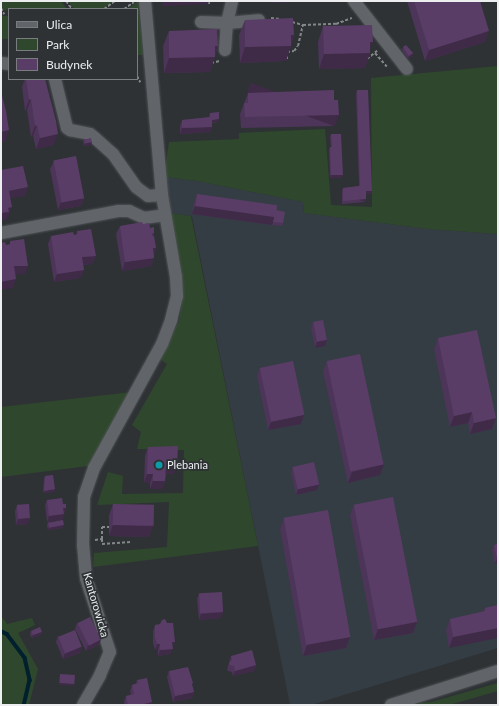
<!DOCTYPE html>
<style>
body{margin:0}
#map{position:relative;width:499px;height:706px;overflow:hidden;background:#2e3235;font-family:Lato,sans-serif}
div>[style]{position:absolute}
.built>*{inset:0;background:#353d44}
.green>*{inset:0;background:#2f482d;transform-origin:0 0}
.stream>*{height:3.5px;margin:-1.75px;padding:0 1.75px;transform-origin:1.75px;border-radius:1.75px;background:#00202d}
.path>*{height:2px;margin-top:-1px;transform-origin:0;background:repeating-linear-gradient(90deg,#84878a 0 3px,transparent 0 5px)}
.roads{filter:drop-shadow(0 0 1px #4e5154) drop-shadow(0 0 1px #4e5154)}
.minor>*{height:12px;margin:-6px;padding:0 6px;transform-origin:6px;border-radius:6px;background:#616569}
.wall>*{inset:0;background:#4d3459}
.shaded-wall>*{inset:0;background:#3f2b48;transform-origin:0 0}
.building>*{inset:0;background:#5a3d67;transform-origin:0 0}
.dots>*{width:11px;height:11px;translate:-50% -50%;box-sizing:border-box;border:2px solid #2e3235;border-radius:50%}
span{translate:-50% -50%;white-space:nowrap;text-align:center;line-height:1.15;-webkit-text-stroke:3.5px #2e3235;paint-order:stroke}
.poi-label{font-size:11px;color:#eceef0}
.left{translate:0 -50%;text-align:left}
.street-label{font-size:11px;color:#eceef0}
.frame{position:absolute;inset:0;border:2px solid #eceef0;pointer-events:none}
.legend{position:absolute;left:8px;top:8px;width:130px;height:72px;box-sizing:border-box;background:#2e3235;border:1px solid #7a7d80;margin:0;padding:5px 7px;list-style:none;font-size:12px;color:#eceef0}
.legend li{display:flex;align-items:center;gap:8px;height:20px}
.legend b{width:20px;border:1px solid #7a7d80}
</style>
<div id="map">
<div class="built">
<div style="clip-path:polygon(164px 177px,197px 181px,303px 202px,304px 213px,428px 229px,498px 234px,498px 648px,311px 705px,290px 705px,192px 216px,168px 213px)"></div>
</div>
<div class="green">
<div style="clip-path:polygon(1px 1px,61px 1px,67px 9px,9px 9px,1px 11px)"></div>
<div style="clip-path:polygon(68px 1px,114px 1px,103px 9px,74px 9px)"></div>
<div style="clip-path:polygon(138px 1px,143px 55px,137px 55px,137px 9px,128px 9px)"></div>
<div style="left:9px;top:16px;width:23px;height:8px;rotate:90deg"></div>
<div style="clip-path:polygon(498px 66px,498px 234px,428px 229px,304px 213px,303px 202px,197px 181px,164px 177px,169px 142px,239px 139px,239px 133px,325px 129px,331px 205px,372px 207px,371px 78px)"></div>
<div style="clip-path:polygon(168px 213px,191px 216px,258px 546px,93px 567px,94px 553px,167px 547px,169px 502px,97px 505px,108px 472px,123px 476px,122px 494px,183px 493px,184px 450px,137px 449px,141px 432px,132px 425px,167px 364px,160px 359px,179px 321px,183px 295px)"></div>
<div style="clip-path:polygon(132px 392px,88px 466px,1px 477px,1px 407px)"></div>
<div style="clip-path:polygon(1px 616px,7px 624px,32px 618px,35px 625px,18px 633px,38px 669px,29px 705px,1px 705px)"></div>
<div style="clip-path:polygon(498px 683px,498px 691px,449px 705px,420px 705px,419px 703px,431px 702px)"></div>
</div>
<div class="stream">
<div style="left:1px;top:631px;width:7px;rotate:27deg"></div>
<div style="left:7px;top:634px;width:30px;rotate:53deg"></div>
<div style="left:25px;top:658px;width:23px;rotate:77deg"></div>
<div style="left:30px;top:680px;width:26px;rotate:103deg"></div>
</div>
<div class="path">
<div style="left:66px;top:1px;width:10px;rotate:53deg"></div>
<div style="left:209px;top:1px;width:3px;rotate:90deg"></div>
<div style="left:1px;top:8px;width:7px;rotate:63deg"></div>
<div style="left:104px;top:9px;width:14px;rotate:-36deg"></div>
<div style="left:124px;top:9px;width:12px;rotate:-35deg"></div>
<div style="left:271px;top:18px;width:9px;rotate:6deg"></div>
<div style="left:292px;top:22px;width:11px;rotate:15deg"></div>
<div style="left:303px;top:25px;width:33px;rotate:-2deg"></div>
<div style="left:336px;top:24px;width:17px;rotate:-21deg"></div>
<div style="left:287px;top:52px;width:7px;rotate:-8deg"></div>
<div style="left:294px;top:51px;width:6px;rotate:-51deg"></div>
<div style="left:298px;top:46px;width:22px;rotate:-77deg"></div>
<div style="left:375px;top:53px;width:18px;rotate:49deg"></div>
<div style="left:287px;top:56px;width:5px;rotate:90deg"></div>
<div style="left:367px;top:59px;width:13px;rotate:-39deg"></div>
<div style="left:211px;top:63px;width:9px;rotate:-13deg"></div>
<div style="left:137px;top:76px;width:7px;rotate:63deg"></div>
<div style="left:102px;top:539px;width:12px;rotate:-90deg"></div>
<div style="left:102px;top:527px;width:7px"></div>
<div style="left:95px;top:540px;width:7px;rotate:-8deg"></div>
<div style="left:102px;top:539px;width:5px;rotate:90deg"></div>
<div style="left:102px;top:544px;width:29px;rotate:-4deg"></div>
</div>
<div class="roads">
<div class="minor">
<div style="left:354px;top:1px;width:86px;rotate:52.1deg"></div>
<div style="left:201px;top:22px;width:26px;rotate:2deg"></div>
<div style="left:227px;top:23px;width:32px;rotate:-5deg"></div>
<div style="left:225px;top:50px;width:27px;rotate:-86deg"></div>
<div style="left:227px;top:23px;width:23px;rotate:-77deg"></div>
<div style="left:1px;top:63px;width:8px;rotate:7deg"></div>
<div style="left:55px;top:79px;width:50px;rotate:76.2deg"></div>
<div style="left:67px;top:128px;width:4px;rotate:34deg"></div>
<div style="left:70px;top:130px;width:20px;rotate:11deg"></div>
<div style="left:90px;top:134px;width:6px;rotate:39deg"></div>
<div style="left:95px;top:138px;width:24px;rotate:42deg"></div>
<div style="left:113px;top:154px;width:40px;rotate:55.1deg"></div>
<div style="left:136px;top:187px;width:15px;rotate:37deg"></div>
<div style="left:148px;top:196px;width:14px;rotate:-4deg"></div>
<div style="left:1px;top:233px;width:119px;rotate:-10.6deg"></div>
<div style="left:118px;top:211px;width:11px"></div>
<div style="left:129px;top:211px;width:17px;rotate:25deg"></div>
<div style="left:144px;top:218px;width:21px;rotate:-8deg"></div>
<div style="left:83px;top:705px;width:34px;rotate:-60deg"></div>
<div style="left:100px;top:675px;width:25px;rotate:-67deg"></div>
<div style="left:110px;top:652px;width:78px;rotate:-108deg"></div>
<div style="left:86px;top:578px;width:32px;rotate:-95deg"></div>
<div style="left:83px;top:546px;width:49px;rotate:-88.8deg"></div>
<div style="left:84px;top:497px;width:31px;rotate:-71deg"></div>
<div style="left:94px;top:468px;width:141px;rotate:-61.3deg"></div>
<div style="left:162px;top:344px;width:26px;rotate:-69deg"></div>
<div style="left:171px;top:320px;width:25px;rotate:-76deg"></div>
<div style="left:177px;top:296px;width:19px;rotate:-93deg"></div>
<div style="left:176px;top:277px;width:83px;rotate:-99.7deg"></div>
<div style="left:162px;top:195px;width:195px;rotate:-95deg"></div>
<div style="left:391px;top:705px;width:112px;rotate:-17.6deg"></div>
</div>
</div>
<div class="wall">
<div style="clip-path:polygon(407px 1px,480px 1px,485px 42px,425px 61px)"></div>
<div style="clip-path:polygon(245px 20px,294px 35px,286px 61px,240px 63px,239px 35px)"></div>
<div style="clip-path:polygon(323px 26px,370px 48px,370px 53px,365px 68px,319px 69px,318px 42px)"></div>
<div style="clip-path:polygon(169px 31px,218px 46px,210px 72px,164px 73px,163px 46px)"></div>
<div style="clip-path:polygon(403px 47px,413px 53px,412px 56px,408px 59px,402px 50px)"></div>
<div style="clip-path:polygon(25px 79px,45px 79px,54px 145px,36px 149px,33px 136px,31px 137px,27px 110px,25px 111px,22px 87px)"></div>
<div style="clip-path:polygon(357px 90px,372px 191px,371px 194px,366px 194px,366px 199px,365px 202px,342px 204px,342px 191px,343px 188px,359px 186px,356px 93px)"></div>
<div style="clip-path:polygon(248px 93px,335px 126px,241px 128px,240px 114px)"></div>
<div style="clip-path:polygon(210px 113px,218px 122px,212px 123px,212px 127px,210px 132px,180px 134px,180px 126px,182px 120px,209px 117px)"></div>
<div style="clip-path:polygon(331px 134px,342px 178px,330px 178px,329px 150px,330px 147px,331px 147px,330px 137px)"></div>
<div style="clip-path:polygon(84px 139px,91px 145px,84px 146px,83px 142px)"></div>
<div style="clip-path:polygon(54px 161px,84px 198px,81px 206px,58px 210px,50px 169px)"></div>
<div style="clip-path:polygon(197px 194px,276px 210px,283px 223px,282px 226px,272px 225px,272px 224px,272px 225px,192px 214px,194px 203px)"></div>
<div style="clip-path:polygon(143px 224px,150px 228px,154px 233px,153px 236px,156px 248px,154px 255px,154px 258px,151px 266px,122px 271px,116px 234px,120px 226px)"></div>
<div style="clip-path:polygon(77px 231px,96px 256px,92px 264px,83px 265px,84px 270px,80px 278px,54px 282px,48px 244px,51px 236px,76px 235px)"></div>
<div style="clip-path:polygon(313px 322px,327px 340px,325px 346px,315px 348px,311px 328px)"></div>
<div style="clip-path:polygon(438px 338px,496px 418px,492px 429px,470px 434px,468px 423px,450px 427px,434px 349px)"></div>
<div style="clip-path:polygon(327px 361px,384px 464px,380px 475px,348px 483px,323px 372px)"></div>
<div style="clip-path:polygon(260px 368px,301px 424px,268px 430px,257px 376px)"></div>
<div style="clip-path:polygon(148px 447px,174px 474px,166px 474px,165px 481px,162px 489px,150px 489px,150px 483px,144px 482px,145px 456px)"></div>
<div style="clip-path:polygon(293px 467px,319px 484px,317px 490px,296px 495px,291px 473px)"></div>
<div style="clip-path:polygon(45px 476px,55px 489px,54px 492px,43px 493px,44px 479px)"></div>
<div style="clip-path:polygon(47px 500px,63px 504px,66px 508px,62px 520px,47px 522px,45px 505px)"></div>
<div style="clip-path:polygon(113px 504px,153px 526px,149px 537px,109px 536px,109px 515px)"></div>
<div style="clip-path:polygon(354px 504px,417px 622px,413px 633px,374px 640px,350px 515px)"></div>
<div style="clip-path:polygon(17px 505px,28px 524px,16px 525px,15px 511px)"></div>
<div style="clip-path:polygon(284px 518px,350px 637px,346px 648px,303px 656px,280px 529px)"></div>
<div style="clip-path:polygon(48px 522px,63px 528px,48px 530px,47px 525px)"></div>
<div style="clip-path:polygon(498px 544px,498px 564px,495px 564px,492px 550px,494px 545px)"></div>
<div style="clip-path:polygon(199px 594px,223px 612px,221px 618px,199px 620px,197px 599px)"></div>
<div style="clip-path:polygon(498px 605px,449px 648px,446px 630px,450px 619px,483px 612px,485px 608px)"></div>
<div style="clip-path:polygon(77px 623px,101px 639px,99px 645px,86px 651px,75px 629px)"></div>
<div style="clip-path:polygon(155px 625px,172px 648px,170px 654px,158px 656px,158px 649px,155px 650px,153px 643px,153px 631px)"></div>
<div style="clip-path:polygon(31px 631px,41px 635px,32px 638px,30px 634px)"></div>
<div style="clip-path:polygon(58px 636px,80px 653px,63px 659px,56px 642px)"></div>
<div style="clip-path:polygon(231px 656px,256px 665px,254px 671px,233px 676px,232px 672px,228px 671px,227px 669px)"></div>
<div style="clip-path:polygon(169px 671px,192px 686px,194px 692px,192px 698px,173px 702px,167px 677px)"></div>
<div style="clip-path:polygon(137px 680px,151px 705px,125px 705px,124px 702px,126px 696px,131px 695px,130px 691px,132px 685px,136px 684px)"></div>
</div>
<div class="shaded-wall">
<div style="clip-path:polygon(163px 1px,209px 1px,208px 4px,162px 6px)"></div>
<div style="clip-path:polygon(271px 1px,317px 1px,271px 3px)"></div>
<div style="clip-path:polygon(489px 31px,485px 42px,425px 61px,429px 50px)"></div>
<div style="clip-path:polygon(291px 35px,294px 35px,290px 46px,291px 46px,286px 61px,240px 63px,245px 47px)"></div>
<div style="clip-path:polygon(370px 42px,373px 42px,368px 53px,370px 53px,365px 68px,319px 69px,324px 54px)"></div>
<div style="clip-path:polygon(215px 46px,218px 46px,214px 57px,215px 57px,210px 72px,164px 73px,169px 58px)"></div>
<div style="clip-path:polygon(413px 53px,412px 56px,408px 59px,409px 56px)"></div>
<div style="clip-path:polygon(31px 99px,27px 110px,25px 111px,29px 100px)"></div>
<div style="left:339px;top:115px;width:12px;height:94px;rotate:110deg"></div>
<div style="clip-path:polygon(219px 119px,218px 122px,209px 123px,210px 120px)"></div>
<div style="clip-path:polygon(37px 125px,33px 136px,31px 137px,35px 126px)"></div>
<div style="clip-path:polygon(212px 127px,210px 132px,180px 134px,182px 128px)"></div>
<div style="clip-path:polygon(9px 130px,5px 142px,1px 142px,1px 132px)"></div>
<div style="clip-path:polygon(58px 134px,54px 145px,36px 149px,40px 138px)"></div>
<div style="clip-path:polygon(92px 142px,91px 145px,84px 146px,85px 143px)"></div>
<div style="clip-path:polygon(331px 175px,343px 175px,342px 178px,330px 178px)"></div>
<div style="clip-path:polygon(28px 187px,25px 196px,6px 199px,9px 191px)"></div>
<div style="clip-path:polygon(366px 191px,372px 191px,371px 194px,364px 194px)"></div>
<div style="clip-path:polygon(84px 198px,81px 206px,58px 210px,61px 202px)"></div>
<div style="left:366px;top:199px;width:3px;height:23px;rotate:108deg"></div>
<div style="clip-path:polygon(195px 206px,275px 216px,272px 225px,192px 214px)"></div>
<div style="clip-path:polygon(12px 207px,9px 215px,8px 216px,6px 220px,1px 221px,1px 213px,8px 208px)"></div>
<div style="clip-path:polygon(153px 248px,156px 248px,153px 256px)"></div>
<div style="clip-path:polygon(96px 256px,92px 264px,78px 265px,82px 257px)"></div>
<div style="clip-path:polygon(154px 258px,151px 266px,122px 271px,125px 262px)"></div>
<div style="clip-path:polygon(14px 266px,28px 266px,25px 274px,11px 275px)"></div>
<div style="clip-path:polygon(84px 270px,80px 278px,54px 282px,57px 274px)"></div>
<div style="clip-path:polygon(16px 279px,13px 288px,1px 290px,1px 282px)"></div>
<div style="clip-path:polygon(327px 340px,325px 346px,315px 348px,317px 342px)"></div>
<div style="clip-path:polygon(472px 412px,468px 423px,450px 427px,454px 416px)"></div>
<div style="clip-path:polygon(304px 415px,301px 424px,268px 430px,271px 422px)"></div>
<div style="clip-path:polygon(496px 418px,492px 429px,470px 434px,474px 423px)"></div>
<div style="clip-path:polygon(384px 464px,380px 475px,348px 483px,352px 472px)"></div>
<div style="clip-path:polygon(166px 466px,177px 466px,174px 474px,163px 474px)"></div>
<div style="clip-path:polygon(147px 474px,153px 474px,150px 483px,144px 482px)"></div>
<div style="clip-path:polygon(153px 481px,165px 481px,162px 489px,150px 489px)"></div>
<div style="clip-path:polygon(319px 484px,317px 490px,296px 495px,298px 489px)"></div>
<div style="clip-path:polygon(55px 489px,54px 492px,43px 493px,44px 491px)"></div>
<div style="clip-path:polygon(63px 508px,66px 508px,62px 520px,47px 522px,49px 516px)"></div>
<div style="clip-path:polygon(30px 518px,28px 524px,16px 525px,18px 519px)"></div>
<div style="clip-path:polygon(64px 525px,63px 528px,48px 530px,49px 527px)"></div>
<div style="clip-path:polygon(113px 525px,153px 526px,149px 537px,109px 536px)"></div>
<div style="clip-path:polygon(497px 558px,498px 558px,498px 564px,495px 564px)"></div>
<div style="clip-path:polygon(223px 612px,221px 618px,199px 620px,201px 614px)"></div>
<div style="clip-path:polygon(417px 622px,413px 633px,374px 640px,378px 629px)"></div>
<div style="clip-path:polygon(498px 628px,498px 638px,449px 648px,453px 637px)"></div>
<div style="clip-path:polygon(42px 632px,41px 635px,32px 638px,33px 635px)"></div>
<div style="clip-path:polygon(350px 637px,346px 648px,303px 656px,307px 645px)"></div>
<div style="clip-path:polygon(101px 639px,99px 645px,86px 651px,88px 645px)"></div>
<div style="clip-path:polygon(172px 642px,175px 642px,172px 648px)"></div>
<div style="clip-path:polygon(157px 644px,160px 644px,158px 649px,155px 650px)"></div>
<div style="clip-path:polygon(82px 647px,80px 653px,63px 659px,65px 653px)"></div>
<div style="clip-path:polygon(173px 649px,170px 654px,158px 656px,160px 650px)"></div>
<div style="clip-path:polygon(256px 665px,254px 671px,233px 676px,235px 671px)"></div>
<div style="left:59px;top:683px;width:15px;height:2px;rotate:4deg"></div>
<div style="clip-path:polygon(194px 692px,192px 698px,173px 702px,175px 696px)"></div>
<div style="clip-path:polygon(152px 702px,151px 705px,139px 705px)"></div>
</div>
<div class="building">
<div style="clip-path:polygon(414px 1px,480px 1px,489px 31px,429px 50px)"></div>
<div style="clip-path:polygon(293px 18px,294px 35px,291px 35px,291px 46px,245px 47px,245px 20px)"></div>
<div style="clip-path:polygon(372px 25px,373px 42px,370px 42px,370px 53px,324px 54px,323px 26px)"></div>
<div style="clip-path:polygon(217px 29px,218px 46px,215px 46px,215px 57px,169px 58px,169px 31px)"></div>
<div style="clip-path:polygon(406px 45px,413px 53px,409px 56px,403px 47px)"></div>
<div style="clip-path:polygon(26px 79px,45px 79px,56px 121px,58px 134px,40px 138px,37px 125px,35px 126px,31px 99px,29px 100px)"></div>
<div style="clip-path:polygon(334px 90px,334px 100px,338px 100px,339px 115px,245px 117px,244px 103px,248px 103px,248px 93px)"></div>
<div style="clip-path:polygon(357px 90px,368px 90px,372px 191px,366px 191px,366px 199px,343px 201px,343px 188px,360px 186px)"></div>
<div style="clip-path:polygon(1px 92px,6px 111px,9px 130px,1px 132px)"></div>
<div style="clip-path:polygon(219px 112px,219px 119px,212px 120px,212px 117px,210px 117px,210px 113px)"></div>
<div style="clip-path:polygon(212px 117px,212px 127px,182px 128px,182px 120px)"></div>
<div style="clip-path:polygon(331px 134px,341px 134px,343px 175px,331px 175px,330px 147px,332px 147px)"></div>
<div style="left:91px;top:138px;width:4px;height:7px;rotate:76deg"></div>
<div style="left:76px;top:156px;width:43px;height:23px;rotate:79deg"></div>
<div style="clip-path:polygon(23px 166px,28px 187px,9px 191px,12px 207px,8px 208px,9px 212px,1px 213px,1px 170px)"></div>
<div style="left:197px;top:194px;width:81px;height:12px;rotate:8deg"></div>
<div style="clip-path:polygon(276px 210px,285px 212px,283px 223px,273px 222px)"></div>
<div style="clip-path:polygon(142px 222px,143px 224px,149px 223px,150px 228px,154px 227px,154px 233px,152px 233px,152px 236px,154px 236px,156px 248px,153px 248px,154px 258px,125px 262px,120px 226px)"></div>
<div style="clip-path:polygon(91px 229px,96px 256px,82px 257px,84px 270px,57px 274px,51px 236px,73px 232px,74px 235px,78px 234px,77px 231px)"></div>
<div style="clip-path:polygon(24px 239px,28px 266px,14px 266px,16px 279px,1px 282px,1px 243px,5px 242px,6px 245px,10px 244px,10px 241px)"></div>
<div style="left:323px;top:320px;width:20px;height:10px;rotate:79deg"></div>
<div style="clip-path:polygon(477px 330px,496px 418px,474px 423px,472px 412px,454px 416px,438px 338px)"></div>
<div style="left:360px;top:354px;width:113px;height:34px;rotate:78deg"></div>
<div style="left:293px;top:361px;width:55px;height:34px;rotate:78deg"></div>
<div style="clip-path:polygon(178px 446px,177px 466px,166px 466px,165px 481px,153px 481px,153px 474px,147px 474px,148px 447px)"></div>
<div style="left:314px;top:462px;width:23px;height:22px;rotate:77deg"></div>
<div style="clip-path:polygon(53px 475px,55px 489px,44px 491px,45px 476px)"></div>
<div style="left:393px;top:497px;width:127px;height:40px;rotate:79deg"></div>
<div style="clip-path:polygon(62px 498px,63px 504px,66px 504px,66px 508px,63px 508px,64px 514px,49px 516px,47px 500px)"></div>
<div style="left:29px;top:504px;width:14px;height:12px;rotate:86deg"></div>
<div style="left:113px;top:504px;width:41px;height:21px;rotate:1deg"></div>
<div style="left:328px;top:510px;width:129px;height:45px;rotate:80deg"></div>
<div style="left:63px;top:520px;width:5px;height:15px;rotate:79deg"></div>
<div style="clip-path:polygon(498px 544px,498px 558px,497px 558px,494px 545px)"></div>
<div style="left:222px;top:592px;width:20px;height:23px;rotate:87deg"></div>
<div style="clip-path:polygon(498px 605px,498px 628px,453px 637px,450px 619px,485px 611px,485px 608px)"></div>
<div style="left:90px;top:617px;width:25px;height:14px;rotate:63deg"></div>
<div style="clip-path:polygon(165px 619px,167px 623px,173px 623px,175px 642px,172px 642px,173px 649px,160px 650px,160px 644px,157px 644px,155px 637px,155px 625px,160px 624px,162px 620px)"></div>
<div style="clip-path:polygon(40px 627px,42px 632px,33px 635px,31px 631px)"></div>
<div style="left:75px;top:630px;width:18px;height:18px;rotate:68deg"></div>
<div style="clip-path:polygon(252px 650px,256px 665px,235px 671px,234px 666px,230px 665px,229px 663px,232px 660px,231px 656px)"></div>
<div style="clip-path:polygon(188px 667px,193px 683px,192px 684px,194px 692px,175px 696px,169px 671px)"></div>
<div style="left:60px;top:674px;width:15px;height:9px;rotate:4deg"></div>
<div style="clip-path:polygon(147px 678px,152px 702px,139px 705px,128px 705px,126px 696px,134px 694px,132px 685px,138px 683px,137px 680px)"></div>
<div style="clip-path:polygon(52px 704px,69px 705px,52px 705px)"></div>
</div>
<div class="dots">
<div style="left:159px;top:465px;background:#0f9aa8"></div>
</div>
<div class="poi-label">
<span class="left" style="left:167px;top:465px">Plebania</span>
</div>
<div class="street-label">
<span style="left:96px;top:605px;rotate:74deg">Kantorowicka</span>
</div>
<div class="frame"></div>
<ul class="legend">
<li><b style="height:5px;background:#616569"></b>Ulica</li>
<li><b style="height:11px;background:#2f482d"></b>Park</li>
<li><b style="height:11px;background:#5a3d67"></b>Budynek</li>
</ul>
</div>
